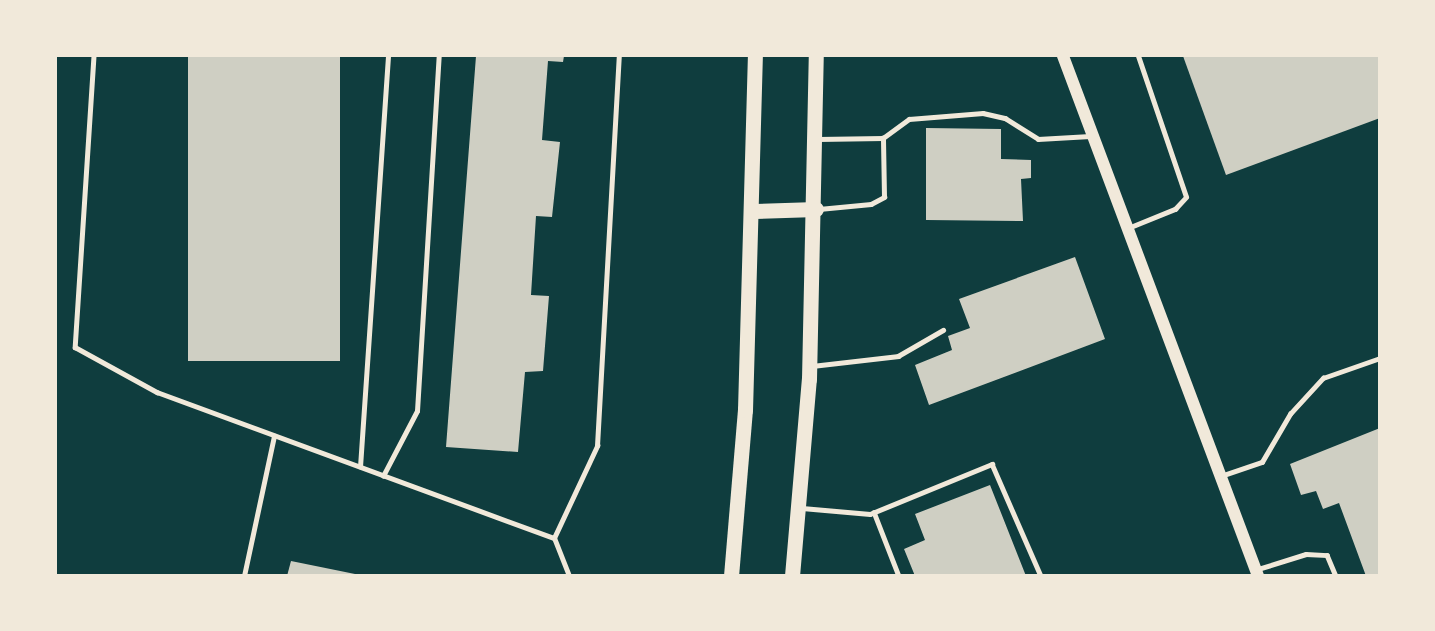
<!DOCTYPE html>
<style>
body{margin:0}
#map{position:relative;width:1435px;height:631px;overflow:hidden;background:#0f3d3e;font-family:Montserrat,sans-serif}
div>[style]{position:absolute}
.building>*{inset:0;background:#cfcfc3;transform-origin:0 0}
.service>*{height:4.5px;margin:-2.25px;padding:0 2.25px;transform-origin:2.25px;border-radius:2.25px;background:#f1e9da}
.secondary>*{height:12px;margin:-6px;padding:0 6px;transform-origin:6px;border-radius:6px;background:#f1e9da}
.primary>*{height:15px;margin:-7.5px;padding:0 7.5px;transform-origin:7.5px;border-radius:7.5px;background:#f1e9da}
span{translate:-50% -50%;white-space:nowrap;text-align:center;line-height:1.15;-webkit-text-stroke:6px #f1e9da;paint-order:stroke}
.frame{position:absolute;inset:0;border:57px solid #f1e9da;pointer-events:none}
</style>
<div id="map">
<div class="building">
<div style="left:188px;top:56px;width:152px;height:305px"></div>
<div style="clip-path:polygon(476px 56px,564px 56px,563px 62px,548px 61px,542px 140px,560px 142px,552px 217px,536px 216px,531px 295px,549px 296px,543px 371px,525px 372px,518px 452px,446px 447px)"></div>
<div style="clip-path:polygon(1183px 56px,1380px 56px,1380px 118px,1226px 175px)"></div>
<div style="clip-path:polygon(926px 128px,1001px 129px,1001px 159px,1031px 160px,1031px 178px,1021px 179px,1023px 221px,926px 220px)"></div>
<div style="clip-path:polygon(1075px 257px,1105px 339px,929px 405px,915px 365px,952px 350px,948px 336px,970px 328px,959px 299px)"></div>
<div style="clip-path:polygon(1380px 428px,1380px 576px,1366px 576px,1339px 503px,1323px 509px,1316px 491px,1301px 495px,1290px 464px)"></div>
<div style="clip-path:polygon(990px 485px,1026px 576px,915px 576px,904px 549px,925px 540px,915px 514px)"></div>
<div style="clip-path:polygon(291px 561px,355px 574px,355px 576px,287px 576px)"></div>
</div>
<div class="service">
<div style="left:94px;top:56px;width:292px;rotate:93.7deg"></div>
<div style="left:75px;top:347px;width:94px;rotate:28.8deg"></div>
<div style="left:157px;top:392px;width:423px;rotate:20.2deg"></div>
<div style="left:818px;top:139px;width:65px;rotate:-0.9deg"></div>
<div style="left:883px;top:138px;width:32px;rotate:-36deg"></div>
<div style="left:909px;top:119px;width:74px;rotate:-4.6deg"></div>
<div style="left:983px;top:113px;width:23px;rotate:13deg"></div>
<div style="left:1005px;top:118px;width:39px;rotate:32deg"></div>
<div style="left:1038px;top:139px;width:52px;rotate:-3.3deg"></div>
<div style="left:819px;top:209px;width:52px;rotate:-5.5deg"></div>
<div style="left:871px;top:204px;width:15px;rotate:-28deg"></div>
<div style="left:884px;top:197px;width:59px;rotate:-91deg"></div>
<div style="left:1128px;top:228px;width:51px;rotate:-22deg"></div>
<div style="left:1175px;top:209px;width:16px;rotate:-47deg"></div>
<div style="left:1186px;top:197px;width:149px;rotate:-108.8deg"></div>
<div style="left:812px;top:366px;width:87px;rotate:-6.6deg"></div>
<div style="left:898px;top:356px;width:52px;rotate:-30deg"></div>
<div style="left:360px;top:467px;width:412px;rotate:-86.1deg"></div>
<div style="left:383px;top:476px;width:73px;rotate:-62.4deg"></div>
<div style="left:417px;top:411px;width:356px;rotate:-86.5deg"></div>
<div style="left:1221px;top:476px;width:43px;rotate:-18.9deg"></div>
<div style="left:1262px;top:462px;width:56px;rotate:-59.7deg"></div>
<div style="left:1290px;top:414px;width:49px;rotate:-47.5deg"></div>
<div style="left:1323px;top:378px;width:60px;rotate:-19.3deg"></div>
<div style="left:802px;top:508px;width:68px;rotate:5deg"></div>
<div style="left:870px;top:514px;width:132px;rotate:-22.3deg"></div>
<div style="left:992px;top:464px;width:122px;rotate:66.4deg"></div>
<div style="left:874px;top:512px;width:69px;rotate:68.7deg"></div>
<div style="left:1255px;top:570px;width:53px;rotate:-17.4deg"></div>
<div style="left:1306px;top:554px;width:21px;rotate:3deg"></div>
<div style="left:1327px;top:555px;width:23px;rotate:67deg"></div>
<div style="left:244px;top:576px;width:143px;rotate:-77.9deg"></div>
<div style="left:569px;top:576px;width:41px;rotate:-111.5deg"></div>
<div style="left:554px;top:538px;width:102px;rotate:-64.9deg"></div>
<div style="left:597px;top:446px;width:391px;rotate:-86.8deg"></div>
</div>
<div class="secondary">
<div style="left:1063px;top:56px;width:555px;rotate:69.44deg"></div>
</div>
<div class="primary">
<div style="left:754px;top:211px;width:62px;rotate:-1.8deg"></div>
<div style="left:731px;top:576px;width:167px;rotate:-85.2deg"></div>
<div style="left:745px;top:410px;width:354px;rotate:-88.4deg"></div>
<div style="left:792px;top:576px;width:198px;rotate:-85.1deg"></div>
<div style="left:809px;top:379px;width:323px;rotate:-88.8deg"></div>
</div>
<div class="frame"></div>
</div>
